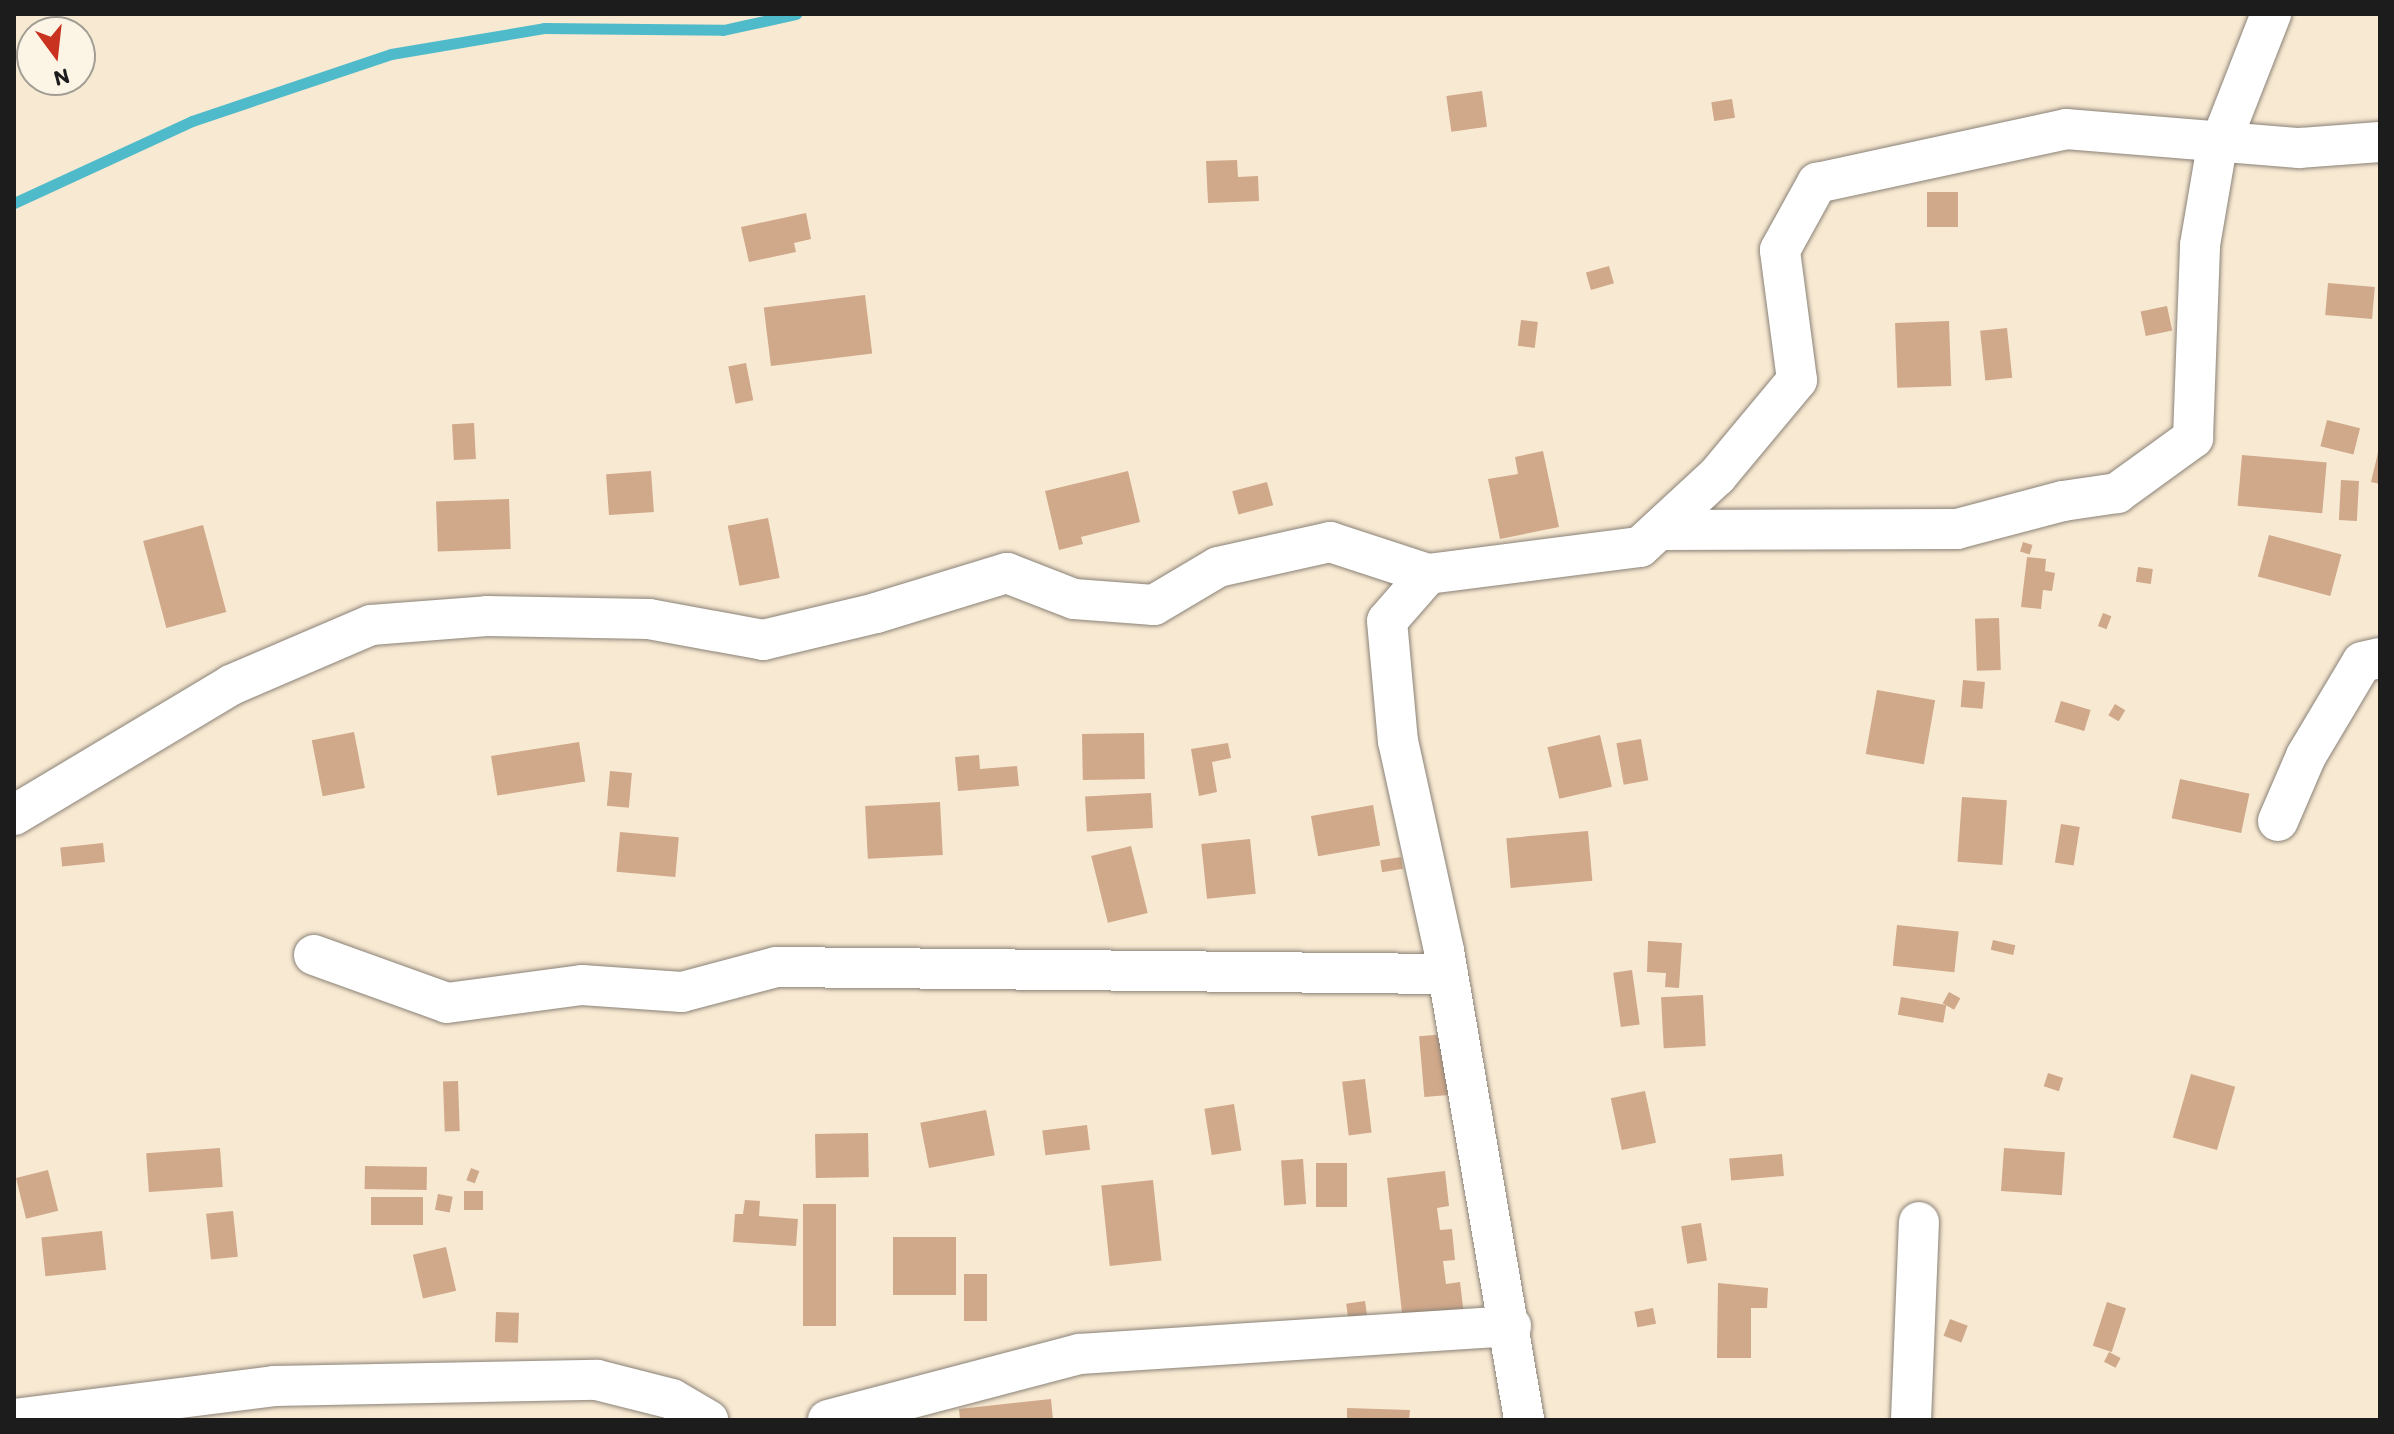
<!DOCTYPE html>
<style>
body{margin:0}
#map{position:relative;width:2394px;height:1434px;overflow:hidden;background:#f8e9d2;font-family:Itim,sans-serif}
div>[style]{position:absolute}
.stream>*{height:11px;margin:-5.5px;padding:0 5.5px;transform-origin:5.5px;border-radius:5.5px;background:#4fbbca}
.building>*{inset:0;background:#d0a88a;transform-origin:0 0}
.roads{filter:drop-shadow(0 0 2px #8a8277) drop-shadow(0 0 2px #8a8277)}
.minor>*{height:40px;margin:-20px;padding:0 20px;transform-origin:20px;border-radius:20px;background:#fff}
span{translate:-50% -50%;white-space:nowrap;text-align:center;line-height:1.15;-webkit-text-stroke:8px #fcf5e5;paint-order:stroke}
.frame{position:absolute;inset:0;border:16px solid #1c1c1c;pointer-events:none}
.north{position:absolute;left:16px;top:16px;width:80px;height:80px;box-sizing:border-box;background:#fcf5e5;border:2px solid #a29e95;border-radius:50%;rotate:165deg;font-size:22px;font-weight:700;line-height:32px;text-align:center;color:#1c1c1c}
.north::after{content:'';display:block;margin:auto;width:28px;height:36px;background:#c8321e;clip-path:polygon(50% 0,100% 100%,50% 72%,0 100%)}
</style>
<div id="map">
<div class="stream">
<div style="left:14px;top:203px;width:196px;rotate:-24.7deg"></div>
<div style="left:192px;top:121px;width:210px;rotate:-18.6deg"></div>
<div style="left:391px;top:54px;width:155px;rotate:-9.6deg"></div>
<div style="left:544px;top:28px;width:179px;rotate:0.6deg"></div>
<div style="left:723px;top:30px;width:75px;rotate:-12.4deg"></div>
</div>
<div class="building">
<div style="left:1482px;top:91px;width:36px;height:36px;rotate:82deg"></div>
<div style="left:1732px;top:99px;width:19px;height:21px;rotate:81deg"></div>
<div style="clip-path:polygon(1237px 160px,1238px 177px,1258px 176px,1259px 201px,1208px 203px,1206px 161px)"></div>
<div style="left:1927px;top:192px;width:31px;height:35px"></div>
<div style="clip-path:polygon(806px 213px,811px 239px,794px 243px,796px 252px,749px 262px,741px 227px)"></div>
<div style="left:1609px;top:266px;width:18px;height:24px;rotate:74deg"></div>
<div style="left:2328px;top:283px;width:47px;height:32px;rotate:5deg"></div>
<div style="left:865px;top:295px;width:59px;height:102px;rotate:83deg"></div>
<div style="left:2167px;top:306px;width:25px;height:27px;rotate:78deg"></div>
<div style="left:1521px;top:320px;width:17px;height:26px;rotate:7deg"></div>
<div style="left:1949px;top:321px;width:65px;height:54px;rotate:88deg"></div>
<div style="left:2007px;top:328px;width:50px;height:27px;rotate:84deg"></div>
<div style="left:746px;top:363px;width:38px;height:18px;rotate:79deg"></div>
<div style="left:2327px;top:420px;width:34px;height:27px;rotate:14deg"></div>
<div style="left:474px;top:423px;width:36px;height:22px;rotate:87deg"></div>
<div style="clip-path:polygon(2380px 444px,2380px 484px,2371px 482px)"></div>
<div style="clip-path:polygon(1543px 451px,1559px 527px,1500px 539px,1488px 479px,1518px 474px,1515px 457px)"></div>
<div style="left:2242px;top:455px;width:85px;height:51px;rotate:5deg"></div>
<div style="left:651px;top:471px;width:41px;height:45px;rotate:86deg"></div>
<div style="clip-path:polygon(1128px 471px,1140px 522px,1081px 537px,1083px 544px,1059px 550px,1045px 491px)"></div>
<div style="left:2341px;top:480px;width:18px;height:40px;rotate:3deg"></div>
<div style="left:1267px;top:482px;width:24px;height:36px;rotate:75deg"></div>
<div style="left:509px;top:499px;width:50px;height:73px;rotate:88deg"></div>
<div style="left:768px;top:518px;width:61px;height:41px;rotate:79deg"></div>
<div style="left:203px;top:525px;width:90px;height:62px;rotate:75deg"></div>
<div style="left:2269px;top:535px;width:75px;height:43px;rotate:15deg"></div>
<div style="left:2023px;top:542px;width:10px;height:10px;rotate:17deg"></div>
<div style="clip-path:polygon(2027px 557px,2046px 559px,2045px 571px,2055px 573px,2052px 591px,2043px 590px,2041px 609px,2021px 607px)"></div>
<div style="left:2138px;top:567px;width:15px;height:15px;rotate:8deg"></div>
<div style="left:2103px;top:613px;width:9px;height:14px;rotate:21deg"></div>
<div style="left:1999px;top:618px;width:52px;height:24px;rotate:88deg"></div>
<div style="left:1963px;top:680px;width:22px;height:27px;rotate:5deg"></div>
<div style="left:1877px;top:690px;width:59px;height:65px;rotate:10deg"></div>
<div style="left:2061px;top:701px;width:31px;height:22px;rotate:17deg"></div>
<div style="left:2115px;top:704px;width:12px;height:13px;rotate:31deg"></div>
<div style="left:354px;top:732px;width:57px;height:43px;rotate:79deg"></div>
<div style="left:1144px;top:733px;width:46px;height:62px;rotate:89deg"></div>
<div style="left:1600px;top:735px;width:53px;height:54px;rotate:77deg"></div>
<div style="left:1641px;top:739px;width:42px;height:25px;rotate:80deg"></div>
<div style="left:579px;top:742px;width:40px;height:89px;rotate:81deg"></div>
<div style="clip-path:polygon(1228px 743px,1231px 758px,1212px 762px,1217px 792px,1199px 796px,1191px 749px)"></div>
<div style="clip-path:polygon(979px 755px,980px 769px,1017px 766px,1019px 786px,958px 791px,955px 757px)"></div>
<div style="left:610px;top:771px;width:22px;height:35px;rotate:5deg"></div>
<div style="left:2180px;top:779px;width:71px;height:40px;rotate:12deg"></div>
<div style="left:1151px;top:793px;width:35px;height:66px;rotate:87deg"></div>
<div style="left:1962px;top:797px;width:45px;height:65px;rotate:4deg"></div>
<div style="left:940px;top:802px;width:53px;height:75px;rotate:87deg"></div>
<div style="left:1373px;top:805px;width:41px;height:63px;rotate:80deg"></div>
<div style="left:2061px;top:824px;width:19px;height:39px;rotate:9deg"></div>
<div style="left:1588px;top:831px;width:50px;height:82px;rotate:85deg"></div>
<div style="left:620px;top:832px;width:59px;height:40px;rotate:5deg"></div>
<div style="left:1250px;top:839px;width:55px;height:49px;rotate:84deg"></div>
<div style="left:103px;top:843px;width:19px;height:43px;rotate:84deg"></div>
<div style="left:1131px;top:846px;width:69px;height:41px;rotate:76deg"></div>
<div style="left:1401px;top:857px;width:12px;height:21px;rotate:81deg"></div>
<div style="left:1897px;top:925px;width:62px;height:41px;rotate:6deg"></div>
<div style="left:1993px;top:940px;width:23px;height:10px;rotate:13deg"></div>
<div style="clip-path:polygon(1648px 941px,1682px 943px,1679px 988px,1665px 987px,1666px 973px,1647px 972px)"></div>
<div style="left:1632px;top:970px;width:55px;height:19px;rotate:82deg"></div>
<div style="left:1949px;top:992px;width:13px;height:13px;rotate:29deg"></div>
<div style="left:1703px;top:995px;width:51px;height:42px;rotate:87deg"></div>
<div style="left:1901px;top:997px;width:46px;height:18px;rotate:10deg"></div>
<div style="left:1446px;top:1034px;width:61px;height:27px;rotate:85deg"></div>
<div style="left:2048px;top:1073px;width:16px;height:14px;rotate:18deg"></div>
<div style="left:2191px;top:1074px;width:46px;height:66px;rotate:16deg"></div>
<div style="left:1365px;top:1079px;width:54px;height:23px;rotate:83deg"></div>
<div style="left:458px;top:1081px;width:50px;height:15px;rotate:88deg"></div>
<div style="left:1645px;top:1091px;width:53px;height:35px;rotate:78deg"></div>
<div style="left:1234px;top:1104px;width:47px;height:30px;rotate:81deg"></div>
<div style="left:986px;top:1110px;width:46px;height:67px;rotate:79deg"></div>
<div style="left:1087px;top:1125px;width:25px;height:45px;rotate:83deg"></div>
<div style="left:868px;top:1133px;width:44px;height:53px;rotate:89deg"></div>
<div style="left:220px;top:1148px;width:39px;height:74px;rotate:86deg"></div>
<div style="left:2004px;top:1148px;width:61px;height:43px;rotate:4deg"></div>
<div style="left:1782px;top:1154px;width:22px;height:53px;rotate:85deg"></div>
<div style="left:1303px;top:1159px;width:45px;height:22px;rotate:86deg"></div>
<div style="left:1316px;top:1163px;width:31px;height:44px"></div>
<div style="left:365px;top:1166px;width:62px;height:23px;rotate:1deg"></div>
<div style="left:471px;top:1168px;width:9px;height:13px;rotate:21deg"></div>
<div style="left:48px;top:1170px;width:42px;height:33px;rotate:76deg"></div>
<div style="clip-path:polygon(1445px 1171px,1449px 1206px,1437px 1208px,1440px 1230px,1452px 1229px,1455px 1260px,1443px 1261px,1446px 1284px,1460px 1282px,1464px 1315px,1403px 1322px,1387px 1178px)"></div>
<div style="left:1153px;top:1180px;width:81px;height:52px;rotate:84deg"></div>
<div style="left:464px;top:1191px;width:19px;height:19px"></div>
<div style="left:438px;top:1194px;width:15px;height:16px;rotate:11deg"></div>
<div style="left:423px;top:1197px;width:28px;height:52px;rotate:90deg"></div>
<div style="clip-path:polygon(745px 1200px,760px 1201px,759px 1216px,798px 1219px,796px 1246px,733px 1242px,735px 1214px,743px 1214px)"></div>
<div style="left:803px;top:1204px;width:33px;height:122px"></div>
<div style="left:233px;top:1211px;width:46px;height:27px;rotate:84deg"></div>
<div style="left:1701px;top:1223px;width:38px;height:20px;rotate:81deg"></div>
<div style="left:102px;top:1231px;width:39px;height:61px;rotate:84deg"></div>
<div style="left:893px;top:1237px;width:63px;height:58px"></div>
<div style="left:446px;top:1247px;width:45px;height:34px;rotate:77deg"></div>
<div style="left:964px;top:1274px;width:23px;height:47px"></div>
<div style="clip-path:polygon(1718px 1283px,1768px 1288px,1767px 1308px,1751px 1308px,1751px 1358px,1717px 1358px)"></div>
<div style="left:1365px;top:1301px;width:14px;height:19px;rotate:82deg"></div>
<div style="left:2107px;top:1302px;width:20px;height:46px;rotate:18deg"></div>
<div style="left:1653px;top:1308px;width:16px;height:19px;rotate:79deg"></div>
<div style="left:496px;top:1312px;width:23px;height:30px;rotate:2deg"></div>
<div style="left:1950px;top:1319px;width:19px;height:18px;rotate:21deg"></div>
<div style="left:2109px;top:1352px;width:13px;height:11px;rotate:27deg"></div>
<div style="clip-path:polygon(1051px 1399px,1053px 1420px,960px 1420px,959px 1409px)"></div>
<div style="clip-path:polygon(1347px 1408px,1410px 1410px,1409px 1420px,1347px 1420px)"></div>
</div>
<div class="roads">
<div class="minor">
<div style="left:1662px;top:530px;width:295px;rotate:-0.2deg"></div>
<div style="left:1957px;top:529px;width:110px;rotate:-14.8deg"></div>
<div style="left:2063px;top:501px;width:55px;rotate:-8.4deg"></div>
<div style="left:2117px;top:493px;width:94px;rotate:-35.9deg"></div>
<div style="left:2193px;top:438px;width:193px;rotate:-87.9deg"></div>
<div style="left:2200px;top:245px;width:89px;rotate:-80.3deg"></div>
<div style="left:2215px;top:157px;width:154px;rotate:-68.6deg"></div>
<div style="left:1428px;top:574px;width:62px;rotate:131.1deg"></div>
<div style="left:1387px;top:621px;width:121px;rotate:84.8deg"></div>
<div style="left:1398px;top:741px;width:215px;rotate:77.6deg"></div>
<div style="left:1444px;top:951px;width:476px;rotate:80.3deg"></div>
<div style="left:14px;top:815px;width:253px;rotate:-30.9deg"></div>
<div style="left:231px;top:685px;width:152px;rotate:-23.2deg"></div>
<div style="left:371px;top:625px;width:116px;rotate:-4.4deg"></div>
<div style="left:487px;top:616px;width:162px;rotate:1.1deg"></div>
<div style="left:649px;top:619px;width:116px;rotate:10.4deg"></div>
<div style="left:763px;top:640px;width:116px;rotate:-13.4deg"></div>
<div style="left:876px;top:613px;width:137px;rotate:-17deg"></div>
<div style="left:1007px;top:573px;width:72px;rotate:21.2deg"></div>
<div style="left:1074px;top:599px;width:80px;rotate:4.3deg"></div>
<div style="left:1154px;top:605px;width:74px;rotate:-30.7deg"></div>
<div style="left:1218px;top:567px;width:115px;rotate:-12.6deg"></div>
<div style="left:1330px;top:542px;width:103px;rotate:18.1deg"></div>
<div style="left:1428px;top:574px;width:214px;rotate:-7.3deg"></div>
<div style="left:1640px;top:547px;width:105px;rotate:-42.7deg"></div>
<div style="left:1717px;top:476px;width:125px;rotate:-50.2deg"></div>
<div style="left:1797px;top:380px;width:131px;rotate:-97.5deg"></div>
<div style="left:1780px;top:250px;width:77px;rotate:-61.1deg"></div>
<div style="left:1817px;top:183px;width:255px;rotate:-12.2deg"></div>
<div style="left:2066px;top:129px;width:234px;rotate:4.7deg"></div>
<div style="left:2299px;top:148px;width:81px;rotate:-4.2deg"></div>
<div style="left:2278px;top:821px;width:71px;rotate:-66.7deg"></div>
<div style="left:2306px;top:756px;width:109px;rotate:-59.2deg"></div>
<div style="left:2362px;top:662px;width:18px;rotate:-13deg"></div>
<div style="left:314px;top:955px;width:141px;rotate:19.8deg"></div>
<div style="left:447px;top:1003px;width:136px;rotate:-7.6deg"></div>
<div style="left:582px;top:985px;width:100px;rotate:4deg"></div>
<div style="left:682px;top:992px;width:97px;rotate:-14.9deg"></div>
<div style="left:776px;top:967px;width:672px;rotate:0.6deg"></div>
<div style="left:14px;top:1419px;width:262px;rotate:-7.2deg"></div>
<div style="left:274px;top:1386px;width:323px;rotate:-1.1deg"></div>
<div style="left:597px;top:1380px;width:77px;rotate:14.2deg"></div>
<div style="left:672px;top:1399px;width:42px;rotate:30.3deg"></div>
<div style="left:828px;top:1420px;width:260px;rotate:-14.7deg"></div>
<div style="left:1080px;top:1354px;width:432px;rotate:-3.7deg"></div>
<div style="left:1911px;top:1420px;width:198px;rotate:-87.7deg"></div>
</div>
</div>
<div class="frame"></div>
<div class="north">N</div>
</div>
